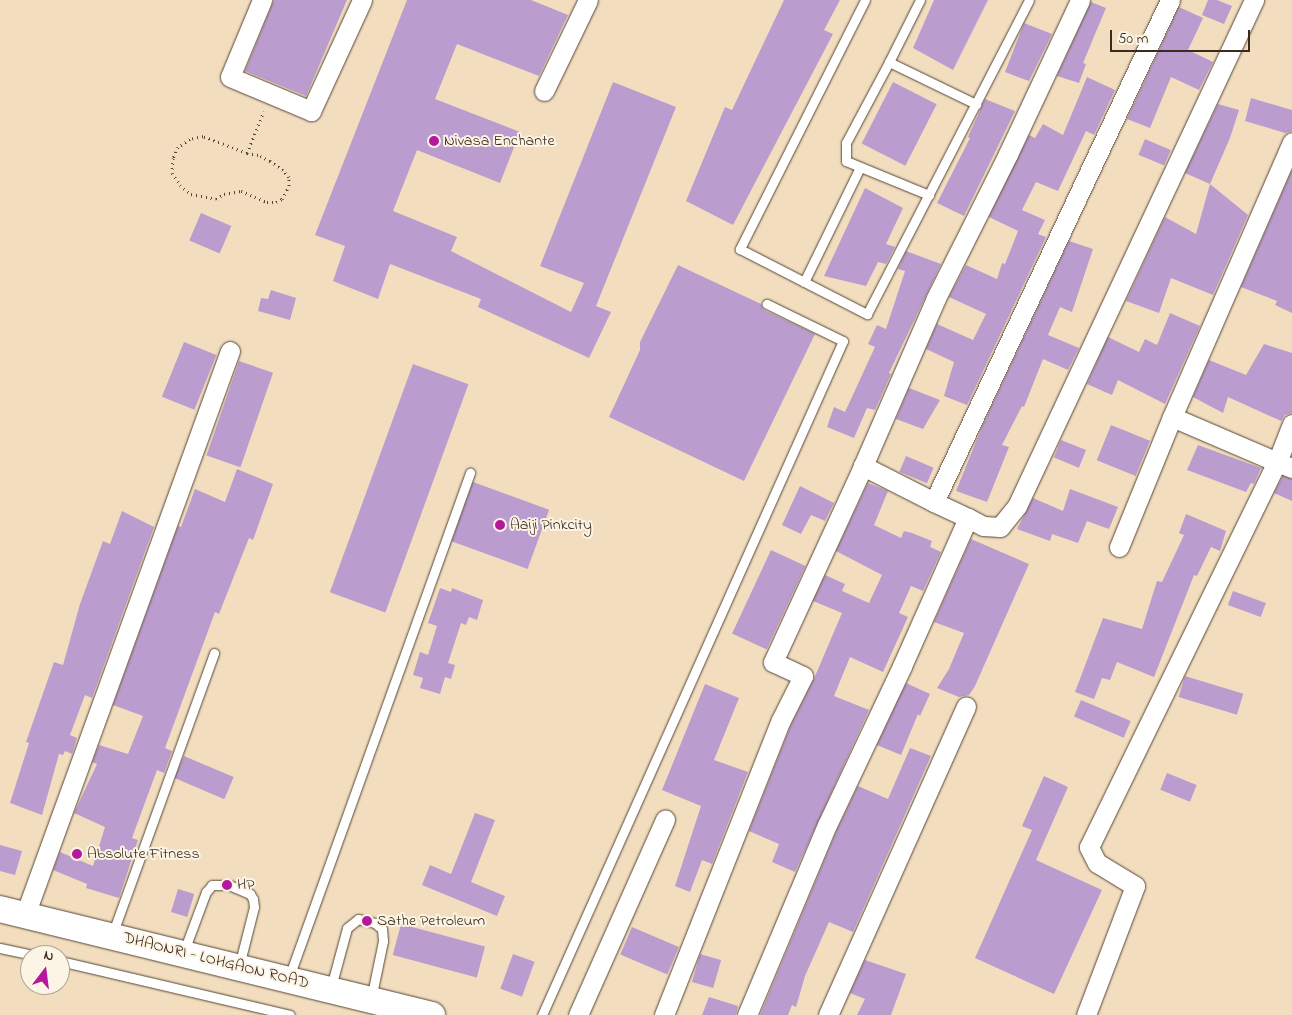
<!DOCTYPE html>
<style>
body{margin:0}
#map{position:relative;width:1292px;height:1015px;overflow:hidden;background:#f2debf;font-family:"Indie Flower",sans-serif}
div>[style]{position:absolute}
.building>*{inset:0;background:#bb9ccf;transform-origin:0 0}
.path>*{height:3px;margin-top:-1.5px;transform-origin:0;background:repeating-linear-gradient(90deg,#564536 0 1px,transparent 0 5px)}
.roads{filter:drop-shadow(0 0 1px #564536) drop-shadow(0 0 1px #564536)}
.service>*{height:9px;margin:-4.5px;padding:0 4.5px;transform-origin:4.5px;border-radius:4.5px;background:#fff}
.minor>*{height:19px;margin:-9.5px;padding:0 9.5px;transform-origin:9.5px;border-radius:9.5px;background:#fff}
.secondary>*{height:26px;margin:-13px;padding:0 13px;transform-origin:13px;border-radius:13px;background:#fff}
.dots>*{width:14px;height:14px;translate:-50% -50%;box-sizing:border-box;border:2px solid #fcf5e5;border-radius:50%}
span{translate:-50% -50%;white-space:nowrap;text-align:center;line-height:1.15;-webkit-text-stroke:4px #fcf5e5;paint-order:stroke}
.poi-label{font-size:16px;color:#3b2a1e}
.left{translate:0 -50%;text-align:left}
.street-label{font-size:16px;color:#3b2a1e}
.north{position:absolute;left:20px;top:945px;width:50px;height:50px;box-sizing:border-box;background:#fcf5e5;border:1px solid #afa495;border-radius:50%;rotate:15deg;font-size:14px;font-weight:700;line-height:20px;text-align:center;color:#3b2a1e}
.north::after{content:'';display:block;margin:auto;width:18px;height:22px;background:#b5179e;clip-path:polygon(50% 0,100% 100%,50% 72%,0 100%)}
.scale{position:absolute;left:1110px;top:30px;width:140px;height:22px;box-sizing:border-box;border:2px solid #3b2a1e;border-top:0;padding-left:6px;font-size:15px;line-height:18px;white-space:nowrap;color:#3b2a1e;-webkit-text-stroke:4px #fcf5e5;paint-order:stroke}
</style>
<div id="map">
<div class="building">
<div style="clip-path:polygon(274px 0,347px 0,306px 96px,245px 71px)"></div>
<div style="clip-path:polygon(407px 0,531px 0,568px 15px,539px 76px,457px 44px,435px 99px,520px 132px,500px 183px,417px 150px,393px 211px,457px 237px,451px 251px,571px 312px,584px 283px,540px 266px,613px 82px,676px 107px,596px 306px,611px 312px,589px 358px,478px 307px,481px 299px,390px 264px,378px 299px,333px 281px,345px 246px,315px 235px)"></div>
<div style="clip-path:polygon(784px 0,840px 0,824px 30px,833px 34px,733px 225px,686px 201px,725px 107px,732px 110px)"></div>
<div style="clip-path:polygon(934px 0,988px 0,953px 70px,913px 48px)"></div>
<div style="clip-path:polygon(1208px 0,1217px 0,1232px 6px,1224px 24px,1202px 15px)"></div>
<div style="clip-path:polygon(1091px 2px,1106px 8px,1083px 63px,1086px 64px,1079px 83px,1057px 76px)"></div>
<div style="clip-path:polygon(1179px 7px,1203px 18px,1188px 50px,1213px 62px,1199px 90px,1171px 77px,1150px 128px,1127px 119px)"></div>
<div style="clip-path:polygon(1024px 23px,1052px 34px,1029px 81px,1005px 72px)"></div>
<div style="clip-path:polygon(1087px 77px,1115px 90px,1094px 135px,1086px 131px,1058px 191px,1036px 182px,1022px 210px,1045px 220px,1038px 234px,1046px 237px,967px 405px,944px 396px,954px 362px,926px 349px,937px 324px,973px 340px,986px 314px,949px 297px,966px 265px,997px 279px,1002px 263px,1005px 264px,1018px 231px,989px 217px,1029px 135px,1035px 138px,1043px 124px,1063px 135px)"></div>
<div style="left:893px;top:82px;width:49px;height:69px;rotate:27deg"></div>
<div style="clip-path:polygon(1251px 98px,1292px 110px,1292px 131px,1285px 133px,1245px 121px)"></div>
<div style="clip-path:polygon(985px 99px,1015px 111px,964px 216px,937px 203px,970px 138px,968px 137px)"></div>
<div style="clip-path:polygon(1218px 104px,1239px 110px,1230px 138px,1210px 184px,1185px 173px)"></div>
<div style="left:1145px;top:139px;width:28px;height:17px;rotate:23deg"></div>
<div style="clip-path:polygon(1292px 170px,1292px 313px,1275px 305px,1277px 301px,1241px 287px)"></div>
<div style="clip-path:polygon(1210px 184px,1248px 215px,1213px 295px,1171px 278px,1159px 313px,1126px 301px,1165px 217px,1196px 234px)"></div>
<div style="clip-path:polygon(865px 188px,903px 208px,886px 244px,895px 247px,886px 264px,878px 262px,866px 286px,824px 276px)"></div>
<div style="left:201px;top:213px;width:33px;height:30px;rotate:23deg"></div>
<div style="clip-path:polygon(1069px 241px,1093px 249px,1072px 312px,1060px 307px,1048px 335px,1079px 348px,1068px 370px,1043px 359px,1024px 407px,1022px 406px,1002px 445px,1009px 447px,987px 502px,956px 491px,982px 427px)"></div>
<div style="clip-path:polygon(906px 251px,941px 264px,889px 373px,891px 374px,875px 410px,867px 408px,854px 438px,827px 427px,834px 407px,845px 412px,875px 347px,868px 344px,877px 325px,886px 329px,905px 271px,898px 269px)"></div>
<div style="clip-path:polygon(678px 265px,761px 304px,764px 310px,815px 334px,744px 481px,609px 417px,640px 350px,640px 342px)"></div>
<div style="clip-path:polygon(271px 290px,296px 298px,290px 320px,258px 311px,261px 298px,268px 299px)"></div>
<div style="clip-path:polygon(1170px 313px,1200px 326px,1165px 404px,1118px 380px,1112px 395px,1087px 384px,1108px 337px,1139px 352px,1145px 339px,1157px 345px)"></div>
<div style="left:184px;top:342px;width:35px;height:59px;rotate:22deg"></div>
<div style="clip-path:polygon(1264px 344px,1292px 353px,1292px 413px,1285px 415px,1281px 421px,1228px 397px,1223px 413px,1193px 397px,1209px 360px,1246px 375px)"></div>
<div style="left:239px;top:361px;width:36px;height:100px;rotate:19deg"></div>
<div style="left:413px;top:364px;width:59px;height:243px;rotate:20deg"></div>
<div style="clip-path:polygon(909px 388px,940px 400px,923px 429px,896px 419px)"></div>
<div style="left:1111px;top:425px;width:42px;height:38px;rotate:22deg"></div>
<div style="left:1061px;top:440px;width:27px;height:19px;rotate:22deg"></div>
<div style="clip-path:polygon(1198px 445px,1261px 468px,1254px 484px,1251px 483px,1246px 492px,1187px 470px)"></div>
<div style="left:906px;top:456px;width:30px;height:17px;rotate:23deg"></div>
<div style="clip-path:polygon(237px 469px,273px 484px,253px 540px,249px 538px,219px 614px,215px 612px,165px 748px,172px 751px,164px 773px,157px 770px,132px 838px,138px 840px,119px 898px,86px 888px,87px 884px,53px 870px,60px 852px,93px 866px,105px 827px,74px 813px,97px 764px,92px 762px,99px 745px,128px 754px,143px 716px,113px 705px,178px 526px,181px 527px,195px 489px,225px 502px)"></div>
<div style="clip-path:polygon(1283px 476px,1292px 479px,1292px 501px,1274px 493px)"></div>
<div style="left:473px;top:482px;width:81px;height:63px;rotate:20deg"></div>
<div style="clip-path:polygon(868px 483px,888px 491px,874px 525px,901px 538px,904px 531px,912px 533px,932px 541px,930px 547px,941px 552px,923px 591px,911px 586px,899px 613px,908px 617px,883px 672px,850px 657px,834px 696px,869px 710px,795px 872px,772px 862px,779px 844px,749px 831px,791px 725px,813px 681px,842px 613px,813px 601px,825px 575px,845px 584px,842px 591px,869px 603px,882px 575px,836px 551px)"></div>
<div style="clip-path:polygon(800px 486px,834px 503px,825px 521px,811px 515px,801px 534px,782px 525px)"></div>
<div style="clip-path:polygon(1070px 489px,1118px 507px,1109px 529px,1087px 521px,1078px 543px,1052px 534px,1050px 541px,1017px 529px,1033px 498px,1063px 511px)"></div>
<div style="clip-path:polygon(122px 511px,154px 527px,92px 698px,85px 695px,70px 735px,77px 738px,72px 754px,65px 751px,63px 755px,59px 754px,42px 815px,10px 803px,29px 743px,26px 742px,54px 662px,63px 665px,80px 604px,103px 541px,110px 544px)"></div>
<div style="clip-path:polygon(1186px 514px,1226px 531px,1220px 551px,1211px 547px,1197px 576px,1194px 575px,1154px 677px,1117px 662px,1110px 680px,1102px 678px,1094px 699px,1075px 692px,1103px 618px,1142px 629px,1157px 581px,1162px 582px,1184px 535px,1179px 533px)"></div>
<div style="clip-path:polygon(971px 539px,1029px 564px,975px 686px,969px 695px,959px 697px,937px 688px,949px 669px,964px 633px,934px 622px)"></div>
<div style="left:771px;top:550px;width:38px;height:92px;rotate:25deg"></div>
<div style="clip-path:polygon(440px 588px,451px 592px,452px 588px,483px 600px,477px 620px,469px 617px,466px 625px,461px 623px,448px 663px,455px 665px,451px 679px,445px 677px,440px 694px,420px 688px,423px 678px,413px 675px,420px 652px,428px 655px,437px 626px,428px 623px)"></div>
<div style="left:1233px;top:591px;width:35px;height:15px;rotate:20deg"></div>
<div style="left:1185px;top:676px;width:61px;height:22px;rotate:17deg"></div>
<div style="clip-path:polygon(906px 683px,930px 694px,920px 716px,918px 714px,901px 755px,877px 745px)"></div>
<div style="clip-path:polygon(705px 684px,739px 698px,714px 760px,748px 772px,712px 864px,702px 860px,690px 892px,675px 886px,701px 806px,662px 790px)"></div>
<div style="left:1081px;top:700px;width:54px;height:18px;rotate:23deg"></div>
<div style="clip-path:polygon(910px 748px,931px 756px,853px 932px,829px 922px,805px 976px,796px 1007px,792px 1005px,788px 1015px,760px 1015px,837px 830px,858px 786px,888px 799px)"></div>
<div style="left:184px;top:756px;width:54px;height:24px;rotate:23deg"></div>
<div style="left:1167px;top:773px;width:32px;height:18px;rotate:22deg"></div>
<div style="clip-path:polygon(1044px 776px,1068px 787px,1036px 860px,1102px 890px,1054px 994px,975px 958px,1032px 830px,1022px 826px)"></div>
<div style="clip-path:polygon(475px 813px,495px 820px,471px 882px,505px 896px,497px 916px,422px 885px,430px 865px,451px 874px)"></div>
<div style="clip-path:polygon(0 845px,22px 851px,15px 875px,0 871px)"></div>
<div style="left:178px;top:889px;width:17px;height:24px;rotate:17deg"></div>
<div style="left:401px;top:924px;width:87px;height:32px;rotate:15deg"></div>
<div style="left:632px;top:927px;width:51px;height:30px;rotate:23deg"></div>
<div style="left:513px;top:954px;width:23px;height:37px;rotate:20deg"></div>
<div style="left:700px;top:954px;width:22px;height:29px;rotate:16deg"></div>
<div style="clip-path:polygon(865px 960px,906px 974px,891px 1015px,857px 1015px,865px 999px,850px 993px)"></div>
<div style="clip-path:polygon(709px 997px,738px 1006px,736px 1015px,702px 1015px)"></div>
</div>
<div class="path">
<div style="left:247px;top:153px;width:47px;rotate:-158.9deg"></div>
<div style="left:203px;top:136px;width:13px;rotate:167deg"></div>
<div style="left:190px;top:139px;width:14px;rotate:146deg"></div>
<div style="left:178px;top:147px;width:12px;rotate:114deg"></div>
<div style="left:173px;top:158px;width:15px;rotate:94deg"></div>
<div style="left:172px;top:173px;width:14px;rotate:56deg"></div>
<div style="left:180px;top:185px;width:14px;rotate:39deg"></div>
<div style="left:191px;top:194px;width:25px;rotate:11deg"></div>
<div style="left:216px;top:199px;width:9px;rotate:-32deg"></div>
<div style="left:224px;top:194px;width:17px;rotate:-10deg"></div>
<div style="left:241px;top:191px;width:28px;rotate:23deg"></div>
<div style="left:267px;top:202px;width:9px"></div>
<div style="left:276px;top:202px;width:7px;rotate:-27deg"></div>
<div style="left:282px;top:199px;width:15px;rotate:-62deg"></div>
<div style="left:289px;top:186px;width:9px;rotate:-90deg"></div>
<div style="left:289px;top:177px;width:9px;rotate:-131deg"></div>
<div style="left:283px;top:170px;width:16px;rotate:-145deg"></div>
<div style="left:270px;top:161px;width:13px;rotate:-153deg"></div>
<div style="left:258px;top:155px;width:11px;rotate:-170deg"></div>
<div style="left:247px;top:153px;width:45px;rotate:-68deg"></div>
</div>
<div class="roads">
<div class="service">
<div style="left:865px;top:0;width:279px;rotate:116.7deg"></div>
<div style="left:740px;top:249px;width:143px;rotate:27.1deg"></div>
<div style="left:867px;top:314px;width:353px;rotate:-62.7deg"></div>
<div style="left:920px;top:0;width:69px;rotate:116.6deg"></div>
<div style="left:889px;top:62px;width:97px;rotate:25.8deg"></div>
<div style="left:889px;top:62px;width:92px;rotate:118deg"></div>
<div style="left:846px;top:143px;width:18px;rotate:90deg"></div>
<div style="left:846px;top:161px;width:90px;rotate:22.3deg"></div>
<div style="left:804px;top:282px;width:128px;rotate:-64deg"></div>
<div style="left:112px;top:935px;width:300px;rotate:-70.1deg"></div>
<div style="left:0;top:948px;width:33px;rotate:12deg"></div>
<div style="left:184px;top:951px;width:63px;rotate:-69.6deg"></div>
<div style="left:206px;top:892px;width:9px;rotate:-49deg"></div>
<div style="left:212px;top:885px;width:17px"></div>
<div style="left:229px;top:885px;width:23px;rotate:23deg"></div>
<div style="left:250px;top:894px;width:6px;rotate:59deg"></div>
<div style="left:253px;top:899px;width:8px;rotate:83deg"></div>
<div style="left:254px;top:907px;width:61px;rotate:104.3deg"></div>
<div style="left:60px;top:961px;width:236px;rotate:13.2deg"></div>
<div style="left:289px;top:977px;width:536px;rotate:-70.25deg"></div>
<div style="left:331px;top:987px;width:61px;rotate:-74.8deg"></div>
<div style="left:347px;top:928px;width:14px;rotate:-39deg"></div>
<div style="left:358px;top:919px;width:17px;rotate:13deg"></div>
<div style="left:375px;top:923px;width:9px;rotate:41deg"></div>
<div style="left:382px;top:929px;width:12px;rotate:85deg"></div>
<div style="left:383px;top:941px;width:59px;rotate:101.7deg"></div>
<div style="left:542px;top:1015px;width:738px;rotate:-65.94deg"></div>
<div style="left:843px;top:341px;width:85px;rotate:-154deg"></div>
</div>
<div class="minor">
<div style="left:262px;top:0;width:83px;rotate:112.6deg"></div>
<div style="left:230px;top:77px;width:88px;rotate:22.8deg"></div>
<div style="left:311px;top:111px;width:122px;rotate:-65.3deg"></div>
<div style="left:544px;top:91px;width:101px;rotate:-64.2deg"></div>
<div style="left:1292px;top:424px;width:41px;rotate:111.5deg"></div>
<div style="left:1277px;top:462px;width:16px;rotate:22deg"></div>
<div style="left:934px;top:502px;width:80px;rotate:-153.1deg"></div>
<div style="left:863px;top:466px;width:183px;rotate:-66.5deg"></div>
<div style="left:936px;top:298px;width:161px;rotate:-63.4deg"></div>
<div style="left:1008px;top:154px;width:170px;rotate:-64.9deg"></div>
<div style="left:968px;top:518px;width:17px;rotate:28deg"></div>
<div style="left:983px;top:526px;width:17px;rotate:3deg"></div>
<div style="left:1000px;top:527px;width:27px;rotate:-51deg"></div>
<div style="left:1017px;top:506px;width:559px;rotate:-64.9deg"></div>
<div style="left:1119px;top:547px;width:140px;rotate:-67.8deg"></div>
<div style="left:25px;top:915px;width:600px;rotate:-70.03deg"></div>
<div style="left:578px;top:1015px;width:214px;rotate:-66deg"></div>
<div style="left:664px;top:1015px;width:317px;rotate:-68.4deg"></div>
<div style="left:781px;top:720px;width:49px;rotate:-63.4deg"></div>
<div style="left:803px;top:676px;width:33px;rotate:-155deg"></div>
<div style="left:773px;top:662px;width:216px;rotate:-65.3deg"></div>
<div style="left:747px;top:1015px;width:206px;rotate:-67.2deg"></div>
<div style="left:827px;top:825px;width:176px;rotate:-64.7deg"></div>
<div style="left:902px;top:666px;width:162px;rotate:-66deg"></div>
<div style="left:968px;top:518px;width:38px;rotate:-155deg"></div>
<div style="left:934px;top:502px;width:555px;rotate:-64.82deg"></div>
<div style="left:828px;top:1015px;width:338px;rotate:-65.9deg"></div>
<div style="left:1086px;top:1015px;width:138px;rotate:-69.2deg"></div>
<div style="left:1135px;top:886px;width:44px;rotate:-148.8deg"></div>
<div style="left:1097px;top:863px;width:18px;rotate:-117deg"></div>
<div style="left:1089px;top:847px;width:428px;rotate:-64deg"></div>
<div style="left:1277px;top:462px;width:114px;rotate:-156.8deg"></div>
<div style="left:1172px;top:417px;width:300px;rotate:-66.4deg"></div>
</div>
<div class="secondary">
<div style="left:0;top:909px;width:445px;rotate:13.8deg"></div>
</div>
</div>
<div class="dots">
<div style="left:434px;top:141px;background:#b5179e"></div>
<div style="left:500px;top:525px;background:#b5179e"></div>
<div style="left:77px;top:854px;background:#b5179e"></div>
<div style="left:227px;top:885px;background:#b5179e"></div>
<div style="left:367px;top:921px;background:#b5179e"></div>
</div>
<div class="poi-label">
<span class="left" style="left:444px;top:141px">Nivasa Enchante</span>
<span class="left" style="left:510px;top:525px">Aaiji Pinkcity</span>
<span class="left" style="left:87px;top:854px">Absolute Fitness</span>
<span class="left" style="left:237px;top:885px">HP</span>
<span class="left" style="left:377px;top:921px">Sathe Petroleum</span>
</div>
<div class="street-label">
<span style="left:216px;top:961px;rotate:14deg">DHAONRI - LOHGAON ROAD</span>
</div>
<div class="north">N</div>
<div class="scale">50 m</div>
</div>
